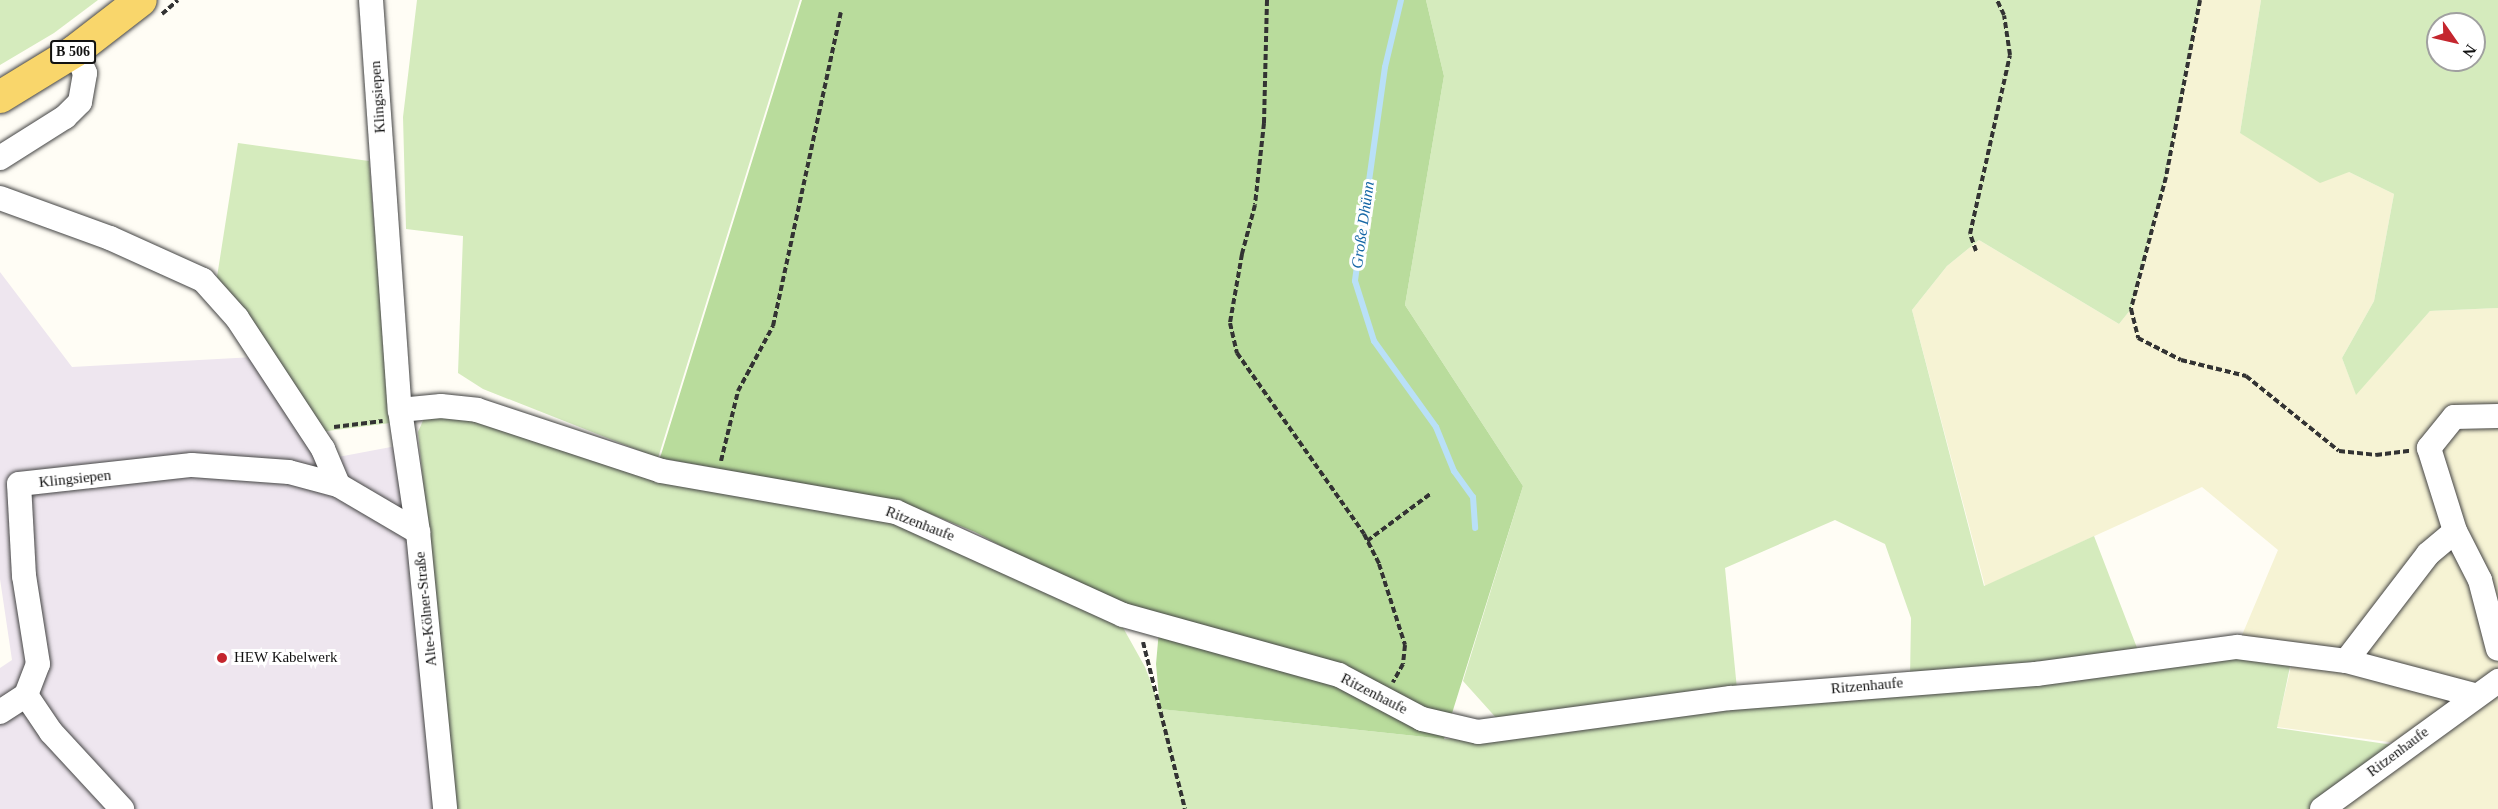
<!DOCTYPE html>
<meta charset="utf-8">
<style>
body{margin:0}
#map{position:relative;width:2498px;height:809px;overflow:hidden;background:#fffdf5;font-family:Georgia,serif}
div>[style]{position:absolute}
.industrial>*{inset:0;background:#eee6ef}
.farmland>*{inset:0;background:#f6f3d4}
.green>*{inset:0;background:#d5ebbd}
.forest>*{inset:0;background:#b9dc9c}
.stream>*{height:6px;margin:-3px;padding:0 3px;transform-origin:3px;border-radius:3px;background:#b9e0f7}
.path>*{height:4px;margin-top:-2px;transform-origin:0;background:repeating-linear-gradient(90deg,#333 0 6px,transparent 0 9px)}
.roads{filter:drop-shadow(0 0 2px #444) drop-shadow(0 0 2px #444)}
.minor>*{height:24px;margin:-12px;padding:0 12px;transform-origin:12px;border-radius:12px;background:#fff}
.major>*{height:32px;margin:-16px;padding:0 16px;transform-origin:16px;border-radius:16px;background:#f9d66b}
.dots>*{width:16px;height:16px;translate:-50% -50%;box-sizing:border-box;border:3px solid #fff;border-radius:50%}
span{translate:-50% -50%;white-space:nowrap;text-align:center;line-height:1.15;-webkit-text-stroke:6px #fff;paint-order:stroke}
.shield-label span{padding:2px 4px;background:#fff;border:2px solid;border-radius:4px;-webkit-text-stroke-width:0}
.shield-label{font-size:14px;color:#111;font-weight:700}
.street-label{font-size:15px;color:#111}
.poi-label{font-size:15px;color:#111}
.left{translate:0 -50%;text-align:left}
.water-label{font-size:16px;color:#1768a6;font-style:italic}
.north{position:absolute;left:2426px;top:12px;width:60px;height:60px;box-sizing:border-box;background:#fff;border:2px solid #a0a0a0;border-radius:50%;rotate:124deg;font-size:16px;font-weight:700;line-height:24px;text-align:center;color:#111}
.north::after{content:'';display:block;margin:auto;width:21px;height:27px;background:#c4262e;clip-path:polygon(50% 0,100% 100%,50% 72%,0 100%)}
</style>
<div id="map">
<div class="industrial">
<div style="clip-path:polygon(0 272px,72px 367px,254px 357px,317px 461px,412px 443px,442px 809px,0 809px,0 668px,12px 660px,0 579px)"></div>
</div>
<div class="farmland">
<div style="clip-path:polygon(2200px 0,2261px 0,2240px 133px,2349px 172px,2394px 194px,2374px 301px,2342px 358px,2356px 394px,2430px 311px,2498px 308px,2498px 809px,2331px 809px,2396px 743px,2277px 727px,2292px 662px,2237px 647px,2278px 550px,2202px 487px,1985px 586px,1912px 310px,1947px 266px,1979px 240px,2119px 324px,2131px 309px,2166px 177px)"></div>
</div>
<div class="green">
<div style="clip-path:polygon(0 0,98px 0,54px 33px,0 65px)"></div>
<div style="clip-path:polygon(417px 0,800px 0,658px 458px,483px 389px,458px 373px,463px 236px,406px 229px,403px 117px)"></div>
<div style="clip-path:polygon(1426px 0,2200px 0,2166px 177px,2131px 309px,2119px 324px,1979px 240px,1947px 266px,1912px 310px,1984px 586px,2094px 536px,2139px 653px,1910px 678px,1911px 618px,1885px 544px,1835px 520px,1725px 568px,1737px 689px,1499px 721px,1463px 681px,1523px 486px,1405px 305px,1444px 76px)"></div>
<div style="clip-path:polygon(evenodd,2261px 0,2498px 0,2498px 308px,2430px 311px,2356px 395px,2342px 358px,2374px 301px,2394px 194px,2349px 172px,2320px 183px,2240px 133px,2261px 0,2438px 24px,2474px 24px,2474px 60px,2438px 60px,2438px 24px)"></div>
<div style="clip-path:polygon(238px 143px,369px 161px,390px 423px,320px 432px,221px 289px,217px 277px)"></div>
<div style="clip-path:polygon(425px 416px,476px 419px,893px 520px,1121px 624px,1145px 667px,1161px 709px,1444px 739px,1482px 738px,1731px 707px,2233px 656px,2291px 662px,2277px 728px,2393px 745px,2310px 809px,457px 809px,418px 432px)"></div>
</div>
<div class="forest">
<div style="clip-path:polygon(802px 0,1426px 0,1444px 76px,1405px 305px,1523px 486px,1444px 739px,1160px 709px,1156px 664px,1160px 619px,1123px 611px,975px 532px,901px 502px,660px 458px)"></div>
</div>
<div class="stream">
<div style="left:1401px;top:0;width:69px;rotate:103.4deg"></div>
<div style="left:1385px;top:67px;width:216px;rotate:98deg"></div>
<div style="left:1355px;top:281px;width:63px;rotate:72.4deg"></div>
<div style="left:1374px;top:341px;width:106px;rotate:54.2deg"></div>
<div style="left:1436px;top:427px;width:48px;rotate:67.8deg"></div>
<div style="left:1454px;top:471px;width:32px;rotate:54deg"></div>
<div style="left:1473px;top:497px;width:31px;rotate:86deg"></div>
</div>
<div class="path">
<div style="left:1267px;top:0;width:123px;rotate:91.4deg"></div>
<div style="left:1264px;top:123px;width:82px;rotate:96.3deg"></div>
<div style="left:1255px;top:205px;width:51px;rotate:104.9deg"></div>
<div style="left:1242px;top:254px;width:70px;rotate:99.9deg"></div>
<div style="left:1230px;top:323px;width:31px;rotate:77deg"></div>
<div style="left:1237px;top:353px;width:221px;rotate:54.9deg"></div>
<div style="left:1364px;top:534px;width:34px;rotate:63deg"></div>
<div style="left:1379px;top:564px;width:85px;rotate:72.2deg"></div>
<div style="left:1405px;top:645px;width:19px;rotate:96deg"></div>
<div style="left:1403px;top:664px;width:21px;rotate:119deg"></div>
<div style="left:2200px;top:0;width:180px;rotate:100.9deg"></div>
<div style="left:2166px;top:177px;width:137px;rotate:104.9deg"></div>
<div style="left:2131px;top:309px;width:30px;rotate:76deg"></div>
<div style="left:2138px;top:338px;width:48px;rotate:27.1deg"></div>
<div style="left:2181px;top:360px;width:67px;rotate:13.8deg"></div>
<div style="left:2246px;top:376px;width:119px;rotate:38.9deg"></div>
<div style="left:2339px;top:451px;width:37px;rotate:6deg"></div>
<div style="left:2376px;top:455px;width:34px;rotate:-7deg"></div>
<div style="left:162px;top:14px;width:21px;rotate:-41deg"></div>
<div style="left:1976px;top:251px;width:18px;rotate:-109deg"></div>
<div style="left:1970px;top:234px;width:183px;rotate:-77.4deg"></div>
<div style="left:2010px;top:55px;width:40px;rotate:-98.5deg"></div>
<div style="left:2004px;top:15px;width:17px;rotate:-115deg"></div>
<div style="left:334px;top:427px;width:49px;rotate:-7deg"></div>
<div style="left:721px;top:461px;width:72px;rotate:-76.3deg"></div>
<div style="left:738px;top:391px;width:74px;rotate:-61.7deg"></div>
<div style="left:773px;top:326px;width:321px;rotate:-77.8deg"></div>
<div style="left:1367px;top:541px;width:79px;rotate:-36.7deg"></div>
<div style="left:1143px;top:642px;width:172px;rotate:75.9deg"></div>
</div>
<div class="roads">
<div class="minor">
<div style="left:371px;top:0;width:411px;rotate:86deg"></div>
<div style="left:400px;top:410px;width:123px;rotate:81.6deg"></div>
<div style="left:418px;top:532px;width:278px;rotate:84.4deg"></div>
<div style="left:0;top:158px;width:77px;rotate:-32.2deg"></div>
<div style="left:65px;top:117px;width:21px;rotate:-45deg"></div>
<div style="left:80px;top:102px;width:29px;rotate:-80deg"></div>
<div style="left:85px;top:73px;width:24px;rotate:-114deg"></div>
<div style="left:0;top:198px;width:117px;rotate:20deg"></div>
<div style="left:110px;top:238px;width:102px;rotate:24.3deg"></div>
<div style="left:203px;top:280px;width:51px;rotate:48.2deg"></div>
<div style="left:237px;top:318px;width:157px;rotate:56.7deg"></div>
<div style="left:323px;top:449px;width:39px;rotate:67deg"></div>
<div style="left:400px;top:410px;width:41px;rotate:-5.6deg"></div>
<div style="left:441px;top:406px;width:36px;rotate:6deg"></div>
<div style="left:477px;top:410px;width:194px;rotate:18.3deg"></div>
<div style="left:661px;top:471px;width:239px;rotate:9.9deg"></div>
<div style="left:896px;top:512px;width:249px;rotate:24.4deg"></div>
<div style="left:1123px;top:615px;width:224px;rotate:15.5deg"></div>
<div style="left:1339px;top:675px;width:94px;rotate:27.9deg"></div>
<div style="left:1422px;top:719px;width:57px;rotate:13.1deg"></div>
<div style="left:1478px;top:732px;width:255px;rotate:-7.7deg"></div>
<div style="left:1731px;top:698px;width:306px;rotate:-4.5deg"></div>
<div style="left:2036px;top:674px;width:203px;rotate:-7.7deg"></div>
<div style="left:2237px;top:647px;width:110px;rotate:7.3deg"></div>
<div style="left:2346px;top:661px;width:132px;rotate:14.9deg"></div>
<div style="left:2498px;top:416px;width:44px;rotate:178.7deg"></div>
<div style="left:2454px;top:417px;width:40px;rotate:129deg"></div>
<div style="left:2429px;top:448px;width:87px;rotate:72.6deg"></div>
<div style="left:2455px;top:531px;width:55px;rotate:63deg"></div>
<div style="left:2480px;top:580px;width:71px;rotate:75.4deg"></div>
<div style="left:2346px;top:661px;width:135px;rotate:-52.5deg"></div>
<div style="left:2428px;top:554px;width:35px;rotate:-40deg"></div>
<div style="left:26px;top:695px;width:45px;rotate:56deg"></div>
<div style="left:51px;top:732px;width:105px;rotate:47.3deg"></div>
<div style="left:0;top:712px;width:31px;rotate:-33deg"></div>
<div style="left:26px;top:695px;width:33px;rotate:-69deg"></div>
<div style="left:38px;top:664px;width:89px;rotate:-99deg"></div>
<div style="left:24px;top:576px;width:92px;rotate:-93.1deg"></div>
<div style="left:19px;top:484px;width:174px;rotate:-6.3deg"></div>
<div style="left:192px;top:465px;width:97px;rotate:4.1deg"></div>
<div style="left:289px;top:472px;width:51px;rotate:14.9deg"></div>
<div style="left:338px;top:485px;width:93px;rotate:30.4deg"></div>
<div style="left:2322px;top:809px;width:218px;rotate:-36deg"></div>
</div>
<div class="major">
<div style="left:0;top:97px;width:88px;rotate:-31.5deg"></div>
<div style="left:75px;top:51px;width:83px;rotate:-37.7deg"></div>
</div>
</div>
<div class="dots">
<div style="left:222px;top:658px;background:#c4262e"></div>
</div>
<div class="shield-label">
<span style="left:73px;top:52px">B 506</span>
</div>
<div class="street-label">
<span style="left:378px;top:97px;rotate:-94deg">Klingsiepen</span>
<span style="left:75px;top:479px;rotate:-6deg">Klingsiepen</span>
<span style="left:920px;top:524px;rotate:21deg">Ritzenhaufe</span>
<span style="left:426px;top:609px;rotate:-96deg">Alte-Kölner-Straße</span>
<span style="left:1867px;top:686px;rotate:-5deg">Ritzenhaufe</span>
<span style="left:1374px;top:694px;rotate:27deg">Ritzenhaufe</span>
<span style="left:2398px;top:752px;rotate:-37deg">Ritzenhaufe</span>
</div>
<div class="poi-label">
<span class="left" style="left:234px;top:658px">HEW Kabelwerk</span>
</div>
<div class="water-label">
<span style="left:1363px;top:225px;rotate:-82deg">Große Dhünn</span>
</div>
<div class="north">N</div>
</div>
